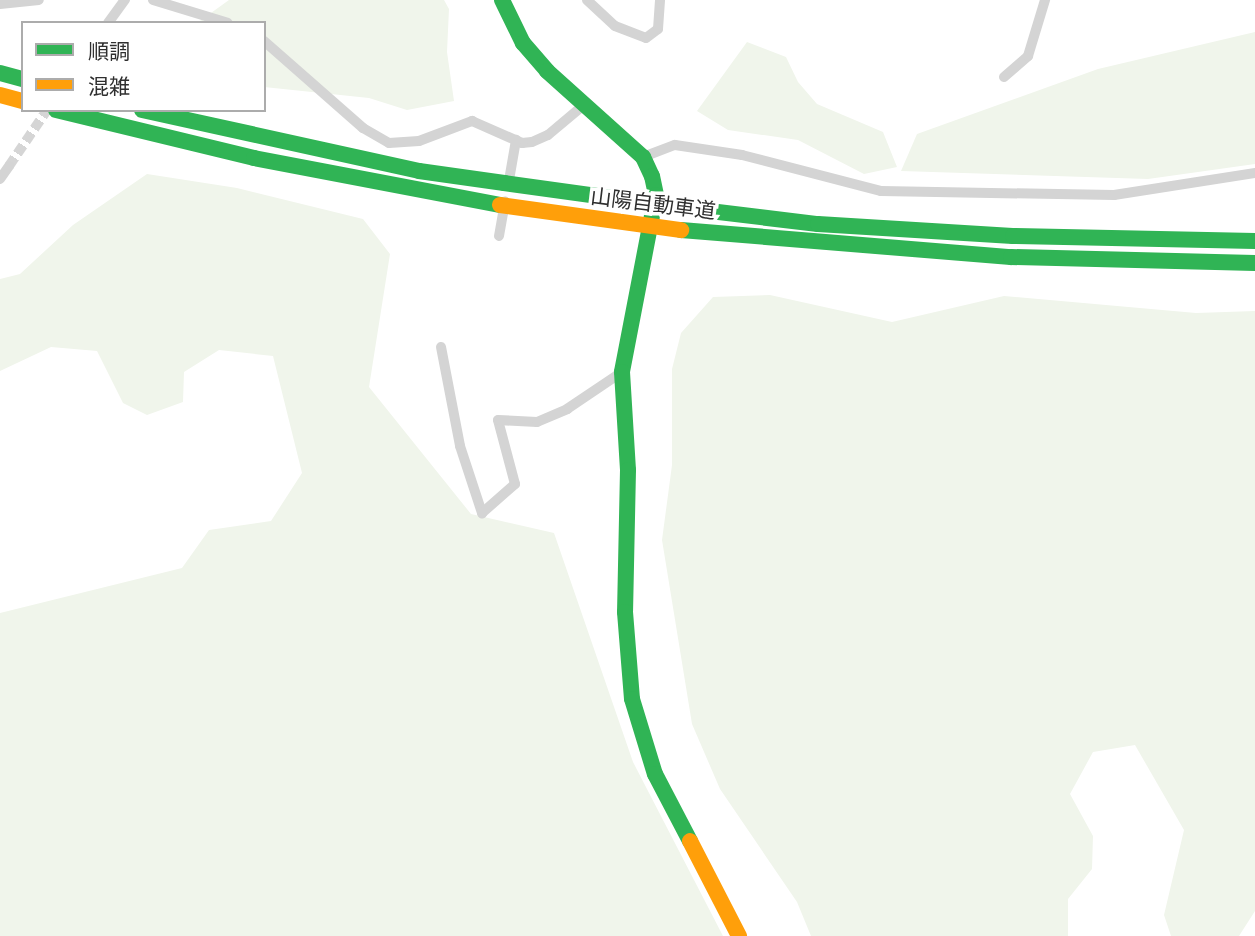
<!DOCTYPE html>
<meta charset="utf-8">
<style>
body{margin:0}
#map{position:relative;width:1255px;height:936px;overflow:hidden;background:#fff;font-family:Karla,"Noto Sans JP",sans-serif}
div>[style]{position:absolute}
.green>*{inset:0;background:#f0f5eb}
.street-tunnel>*{height:10px;margin-top:-5px;transform-origin:0;background:repeating-linear-gradient(90deg,#d5d5d5 0 10px,transparent 0 15px)}
.street>*{height:10px;margin:-5px;padding:0 5px;transform-origin:5px;border-radius:5px;background:#d4d4d4}
.fast>*{height:16px;margin:-8px;padding:0 8px;transform-origin:8px;border-radius:8px;background:#30b455}
.slow>*{height:16px;margin:-8px;padding:0 8px;transform-origin:8px;border-radius:8px;background:#ff9f0a}
.fast-bridge>*{height:16px;margin:-8px;padding:0 8px;transform-origin:8px;border-radius:8px;background:#30b455}
.slow-bridge>*{height:16px;margin:-8px;padding:0 8px;transform-origin:8px;border-radius:8px;background:#ff9f0a}
span{translate:-50% -50%;white-space:nowrap;text-align:center;line-height:1.15;-webkit-text-stroke:7px #fff;paint-order:stroke}
.street-label{font-size:21px;color:#2f2f2f}
.legend{position:absolute;left:21px;top:21px;width:245px;height:91px;box-sizing:border-box;background:#fff;border:2px solid #acacac;margin:0;padding:9px 12px;list-style:none;font-size:21px;color:#2f2f2f}
.legend li{display:flex;align-items:center;gap:14px;height:35px}
.legend b{width:35px;border:2px solid #acacac}
</style>
<div id="map">
<div class="green">
<div style="clip-path:polygon(229px 0,444px 0,449px 9px,447px 52px,454px 101px,407px 110px,369px 98px,264px 87px,264px 23px,197px 23px)"></div>
<div style="clip-path:polygon(1255px 32px,1255px 164px,1148px 179px,901px 171px,917px 134px,1098px 69px)"></div>
<div style="clip-path:polygon(747px 42px,786px 57px,798px 82px,817px 104px,883px 132px,897px 167px,864px 174px,798px 140px,728px 130px,697px 111px)"></div>
<div style="clip-path:polygon(147px 174px,237px 188px,363px 219px,390px 254px,369px 387px,471px 514px,554px 533px,633px 762px,723px 936px,0 936px,0 613px,182px 568px,209px 530px,271px 521px,302px 473px,273px 356px,219px 350px,184px 372px,183px 402px,147px 415px,123px 403px,97px 351px,51px 347px,0 371px,0 279px,20px 274px,73px 225px)"></div>
<div style="clip-path:polygon(770px 295px,892px 322px,1004px 296px,1196px 313px,1255px 311px,1255px 911px,1239px 936px,1171px 936px,1164px 915px,1184px 830px,1135px 745px,1093px 752px,1070px 794px,1093px 836px,1092px 869px,1068px 899px,1068px 936px,811px 936px,797px 902px,720px 789px,692px 724px,662px 540px,672px 465px,672px 369px,681px 333px,713px 297px)"></div>
</div>
<div class="street-tunnel">
<div style="left:9px;top:166px;width:68px;rotate:-55.8deg"></div>
</div>
<div class="street">
<div style="left:153px;top:0;width:78px;rotate:17deg"></div>
<div style="left:587px;top:0;width:38px;rotate:43deg"></div>
<div style="left:615px;top:26px;width:33px;rotate:21deg"></div>
<div style="left:646px;top:38px;width:15px;rotate:-37deg"></div>
<div style="left:658px;top:29px;width:29px;rotate:-86deg"></div>
<div style="left:0;top:4px;width:39px;rotate:-6deg"></div>
<div style="left:108px;top:23px;width:29px;rotate:-54deg"></div>
<div style="left:264px;top:41px;width:132px;rotate:41.3deg"></div>
<div style="left:363px;top:128px;width:30px;rotate:30deg"></div>
<div style="left:389px;top:143px;width:30px;rotate:-4deg"></div>
<div style="left:419px;top:141px;width:57px;rotate:-20.7deg"></div>
<div style="left:472px;top:121px;width:55px;rotate:23.7deg"></div>
<div style="left:522px;top:143px;width:10px;rotate:-6deg"></div>
<div style="left:532px;top:142px;width:17px;rotate:-24deg"></div>
<div style="left:548px;top:135px;width:48px;rotate:-40deg"></div>
<div style="left:1004px;top:77px;width:32px;rotate:-41deg"></div>
<div style="left:1028px;top:56px;width:59px;rotate:-73.1deg"></div>
<div style="left:643px;top:157px;width:34px;rotate:-21deg"></div>
<div style="left:675px;top:145px;width:68px;rotate:8.5deg"></div>
<div style="left:742px;top:155px;width:144px;rotate:14.5deg"></div>
<div style="left:881px;top:191px;width:233px;rotate:1deg"></div>
<div style="left:1114px;top:195px;width:143px;rotate:-8.9deg"></div>
<div style="left:0;top:179px;width:16px;rotate:-55deg"></div>
<div style="left:508px;top:186px;width:47px;rotate:-80.1deg"></div>
<div style="left:499px;top:236px;width:35px;rotate:-80deg"></div>
<div style="left:441px;top:347px;width:101px;rotate:79.1deg"></div>
<div style="left:460px;top:446px;width:71px;rotate:71.8deg"></div>
<div style="left:482px;top:513px;width:44px;rotate:-41.3deg"></div>
<div style="left:515px;top:484px;width:66px;rotate:-104.9deg"></div>
<div style="left:498px;top:420px;width:39px;rotate:3deg"></div>
<div style="left:537px;top:422px;width:33px;rotate:-23deg"></div>
<div style="left:567px;top:409px;width:66px;rotate:-33.9deg"></div>
</div>
<div class="fast">
<div style="left:502px;top:0;width:48px;rotate:64deg"></div>
<div style="left:523px;top:43px;width:37px;rotate:49deg"></div>
<div style="left:547px;top:71px;width:129px;rotate:41.9deg"></div>
<div style="left:643px;top:157px;width:21px;rotate:65deg"></div>
<div style="left:652px;top:176px;width:19px;rotate:78deg"></div>
<div style="left:656px;top:195px;width:180px;rotate:100.9deg"></div>
<div style="left:622px;top:372px;width:98px;rotate:86.5deg"></div>
<div style="left:628px;top:470px;width:142px;rotate:91.2deg"></div>
<div style="left:625px;top:612px;width:87px;rotate:85.4deg"></div>
<div style="left:632px;top:699px;width:78px;rotate:73deg"></div>
<div style="left:655px;top:774px;width:76px;rotate:62.4deg"></div>
<div style="left:0;top:73px;width:24px;rotate:15deg"></div>
<div style="left:56px;top:110px;width:204px;rotate:13.6deg"></div>
<div style="left:254px;top:158px;width:250px;rotate:10.8deg"></div>
<div style="left:142px;top:110px;width:284px;rotate:12.4deg"></div>
<div style="left:419px;top:171px;width:86px;rotate:8deg"></div>
<div style="left:685px;top:208px;width:134px;rotate:6.9deg"></div>
<div style="left:818px;top:224px;width:195px;rotate:3.5deg"></div>
<div style="left:1013px;top:236px;width:242px;rotate:1.2deg"></div>
<div style="left:681px;top:230px;width:331px;rotate:4.7deg"></div>
<div style="left:1011px;top:257px;width:244px;rotate:1.4deg"></div>
</div>
<div class="slow">
<div style="left:0;top:95px;width:24px;rotate:15deg"></div>
<div style="left:690px;top:841px;width:107px;rotate:62.7deg"></div>
</div>
<div class="fast-bridge">
<div style="left:504px;top:183px;width:183px;rotate:7.9deg"></div>
</div>
<div class="slow-bridge">
<div style="left:500px;top:205px;width:183px;rotate:7.9deg"></div>
</div>
<div class="street-label">
<span style="left:653px;top:204px;rotate:7deg">山陽自動車道</span>
</div>
<ul class="legend">
<li><b style="height:9px;background:#30b455"></b>順調</li>
<li><b style="height:9px;background:#ff9f0a"></b>混雑</li>
</ul>
</div>
